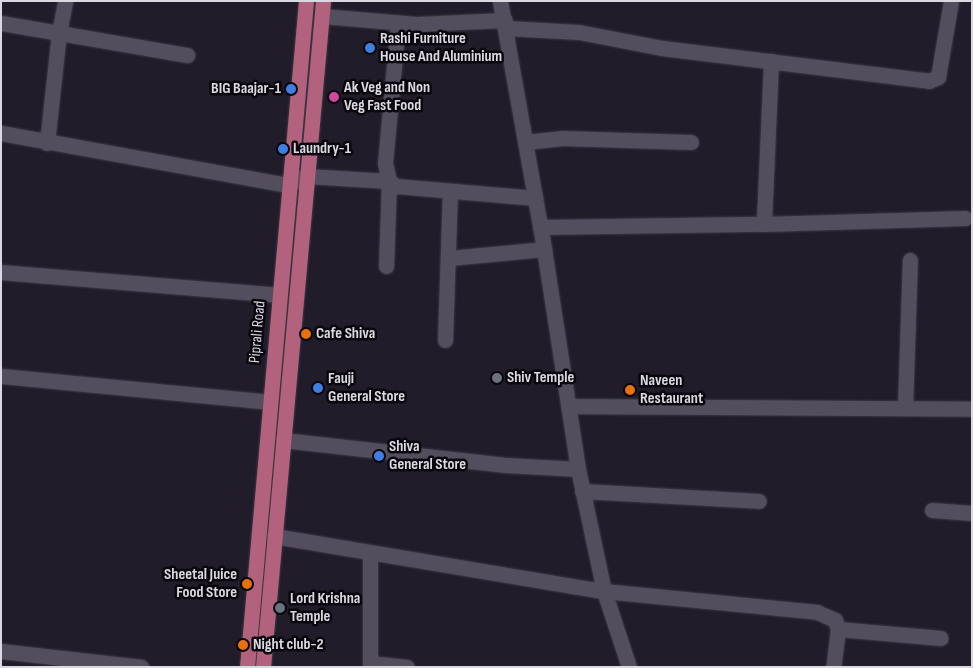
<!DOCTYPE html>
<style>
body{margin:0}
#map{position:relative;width:973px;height:668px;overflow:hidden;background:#201c29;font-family:"Sofia Sans Condensed",sans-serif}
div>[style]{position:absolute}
.roads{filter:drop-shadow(0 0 1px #3c3844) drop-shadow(0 0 1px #3c3844)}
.street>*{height:15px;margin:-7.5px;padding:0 7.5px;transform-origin:7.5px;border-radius:7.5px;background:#534e5e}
.primary>*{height:15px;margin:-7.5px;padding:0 7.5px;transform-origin:7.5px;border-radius:7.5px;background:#b3627d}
.dots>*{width:14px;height:14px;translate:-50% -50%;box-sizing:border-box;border:2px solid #09070d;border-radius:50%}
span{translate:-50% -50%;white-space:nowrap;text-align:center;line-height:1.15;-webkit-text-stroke:5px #09070d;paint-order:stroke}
.poi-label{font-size:16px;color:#dad8e1;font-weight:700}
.left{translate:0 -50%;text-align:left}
.right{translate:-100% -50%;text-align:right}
.street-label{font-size:16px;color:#dad8e1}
.frame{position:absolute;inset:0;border:2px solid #dad8e1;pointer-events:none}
</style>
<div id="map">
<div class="roads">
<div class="street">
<div style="left:500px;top:1px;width:252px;rotate:79.9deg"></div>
<div style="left:544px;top:249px;width:223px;rotate:81.2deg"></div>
<div style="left:578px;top:469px;width:125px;rotate:78deg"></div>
<div style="left:604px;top:591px;width:80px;rotate:71.8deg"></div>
<div style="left:322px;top:16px;width:95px;rotate:4.8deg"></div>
<div style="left:417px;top:24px;width:88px;rotate:-2.6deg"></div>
<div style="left:1px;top:23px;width:189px;rotate:9.8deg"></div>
<div style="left:398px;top:23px;width:141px;rotate:95.3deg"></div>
<div style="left:385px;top:163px;width:18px;rotate:77deg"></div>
<div style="left:389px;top:181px;width:9px;rotate:36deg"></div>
<div style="left:396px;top:186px;width:140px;rotate:4.9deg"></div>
<div style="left:506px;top:28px;width:73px;rotate:3.1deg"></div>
<div style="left:579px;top:32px;width:85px;rotate:10.9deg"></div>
<div style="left:662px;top:48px;width:269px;rotate:7deg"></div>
<div style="left:929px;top:81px;width:10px;rotate:-24deg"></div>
<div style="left:938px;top:77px;width:77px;rotate:-80.3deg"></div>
<div style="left:771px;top:61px;width:163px;rotate:92.5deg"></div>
<div style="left:764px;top:224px;width:201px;rotate:-1.7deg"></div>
<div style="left:1px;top:133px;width:292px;rotate:10.3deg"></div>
<div style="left:288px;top:185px;width:20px;rotate:-27deg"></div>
<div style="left:306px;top:176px;width:83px;rotate:3.4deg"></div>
<div style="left:389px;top:181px;width:85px;rotate:92deg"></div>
<div style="left:525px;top:142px;width:36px;rotate:-6deg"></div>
<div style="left:561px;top:138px;width:130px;rotate:1.8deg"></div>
<div style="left:47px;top:143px;width:111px;rotate:-83.8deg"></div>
<div style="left:59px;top:33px;width:33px;rotate:-79deg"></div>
<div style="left:540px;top:227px;width:224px;rotate:-0.8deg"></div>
<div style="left:449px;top:258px;width:95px;rotate:-5.4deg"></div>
<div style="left:1px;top:272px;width:279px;rotate:4.7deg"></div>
<div style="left:445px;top:340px;width:149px;rotate:-88.1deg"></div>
<div style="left:1px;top:376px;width:269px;rotate:5.5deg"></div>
<div style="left:570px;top:406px;width:402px;rotate:0.4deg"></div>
<div style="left:905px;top:408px;width:148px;rotate:-88.1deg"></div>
<div style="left:283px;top:440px;width:224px;rotate:6.4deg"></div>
<div style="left:506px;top:465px;width:72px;rotate:3.2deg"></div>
<div style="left:582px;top:491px;width:177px;rotate:3.2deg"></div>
<div style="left:932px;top:510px;width:40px;rotate:4.3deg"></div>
<div style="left:274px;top:536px;width:335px;rotate:9.5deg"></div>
<div style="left:604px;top:591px;width:214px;rotate:5.6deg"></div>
<div style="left:817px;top:612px;width:20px;rotate:24deg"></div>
<div style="left:835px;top:620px;width:9px;rotate:72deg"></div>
<div style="left:838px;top:629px;width:38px;rotate:97deg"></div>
<div style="left:370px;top:552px;width:111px;rotate:90deg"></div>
<div style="left:370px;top:663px;width:37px;rotate:6deg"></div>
<div style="left:838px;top:629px;width:103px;rotate:5deg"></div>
<div style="left:1px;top:651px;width:141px;rotate:6.5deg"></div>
</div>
<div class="primary">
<div style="left:247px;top:667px;width:669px;rotate:-84.94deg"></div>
<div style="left:263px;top:667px;width:669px;rotate:-84.85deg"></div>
</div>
</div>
<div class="dots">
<div style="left:370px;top:48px;background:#3f7fe0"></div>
<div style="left:291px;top:89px;background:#3f7fe0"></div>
<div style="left:334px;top:97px;background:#d1479c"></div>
<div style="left:283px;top:149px;background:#3f7fe0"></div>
<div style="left:306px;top:334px;background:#e8710a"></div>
<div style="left:497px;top:378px;background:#6b7280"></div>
<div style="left:318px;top:388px;background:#3f7fe0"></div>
<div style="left:630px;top:390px;background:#e8710a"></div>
<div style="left:379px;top:456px;background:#3f7fe0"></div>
<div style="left:247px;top:584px;background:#e8710a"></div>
<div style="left:280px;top:608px;background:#6b7280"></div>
<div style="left:243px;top:645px;background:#e8710a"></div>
</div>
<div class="poi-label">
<span class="left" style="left:380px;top:48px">Rashi Furniture<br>House And Aluminium</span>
<span class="left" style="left:344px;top:97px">Ak Veg and Non<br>Veg Fast Food</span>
<span class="right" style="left:281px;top:89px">BIG Baajar-1</span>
<span class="left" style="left:293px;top:149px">Laundry-1</span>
<span class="left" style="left:316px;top:334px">Cafe Shiva</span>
<span class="left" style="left:507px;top:378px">Shiv Temple</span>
<span class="left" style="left:328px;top:388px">Fauji<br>General Store</span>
<span class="left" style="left:640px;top:390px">Naveen<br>Restaurant</span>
<span class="left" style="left:389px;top:456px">Shiva<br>General Store</span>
<span class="right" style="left:237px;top:584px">Sheetal Juice<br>Food Store</span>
<span class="left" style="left:290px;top:608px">Lord Krishna<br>Temple</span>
<span class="left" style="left:253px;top:645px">Night club-2</span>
</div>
<div class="street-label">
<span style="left:258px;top:332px;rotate:-85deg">Piprali Road</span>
</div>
<div class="frame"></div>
</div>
